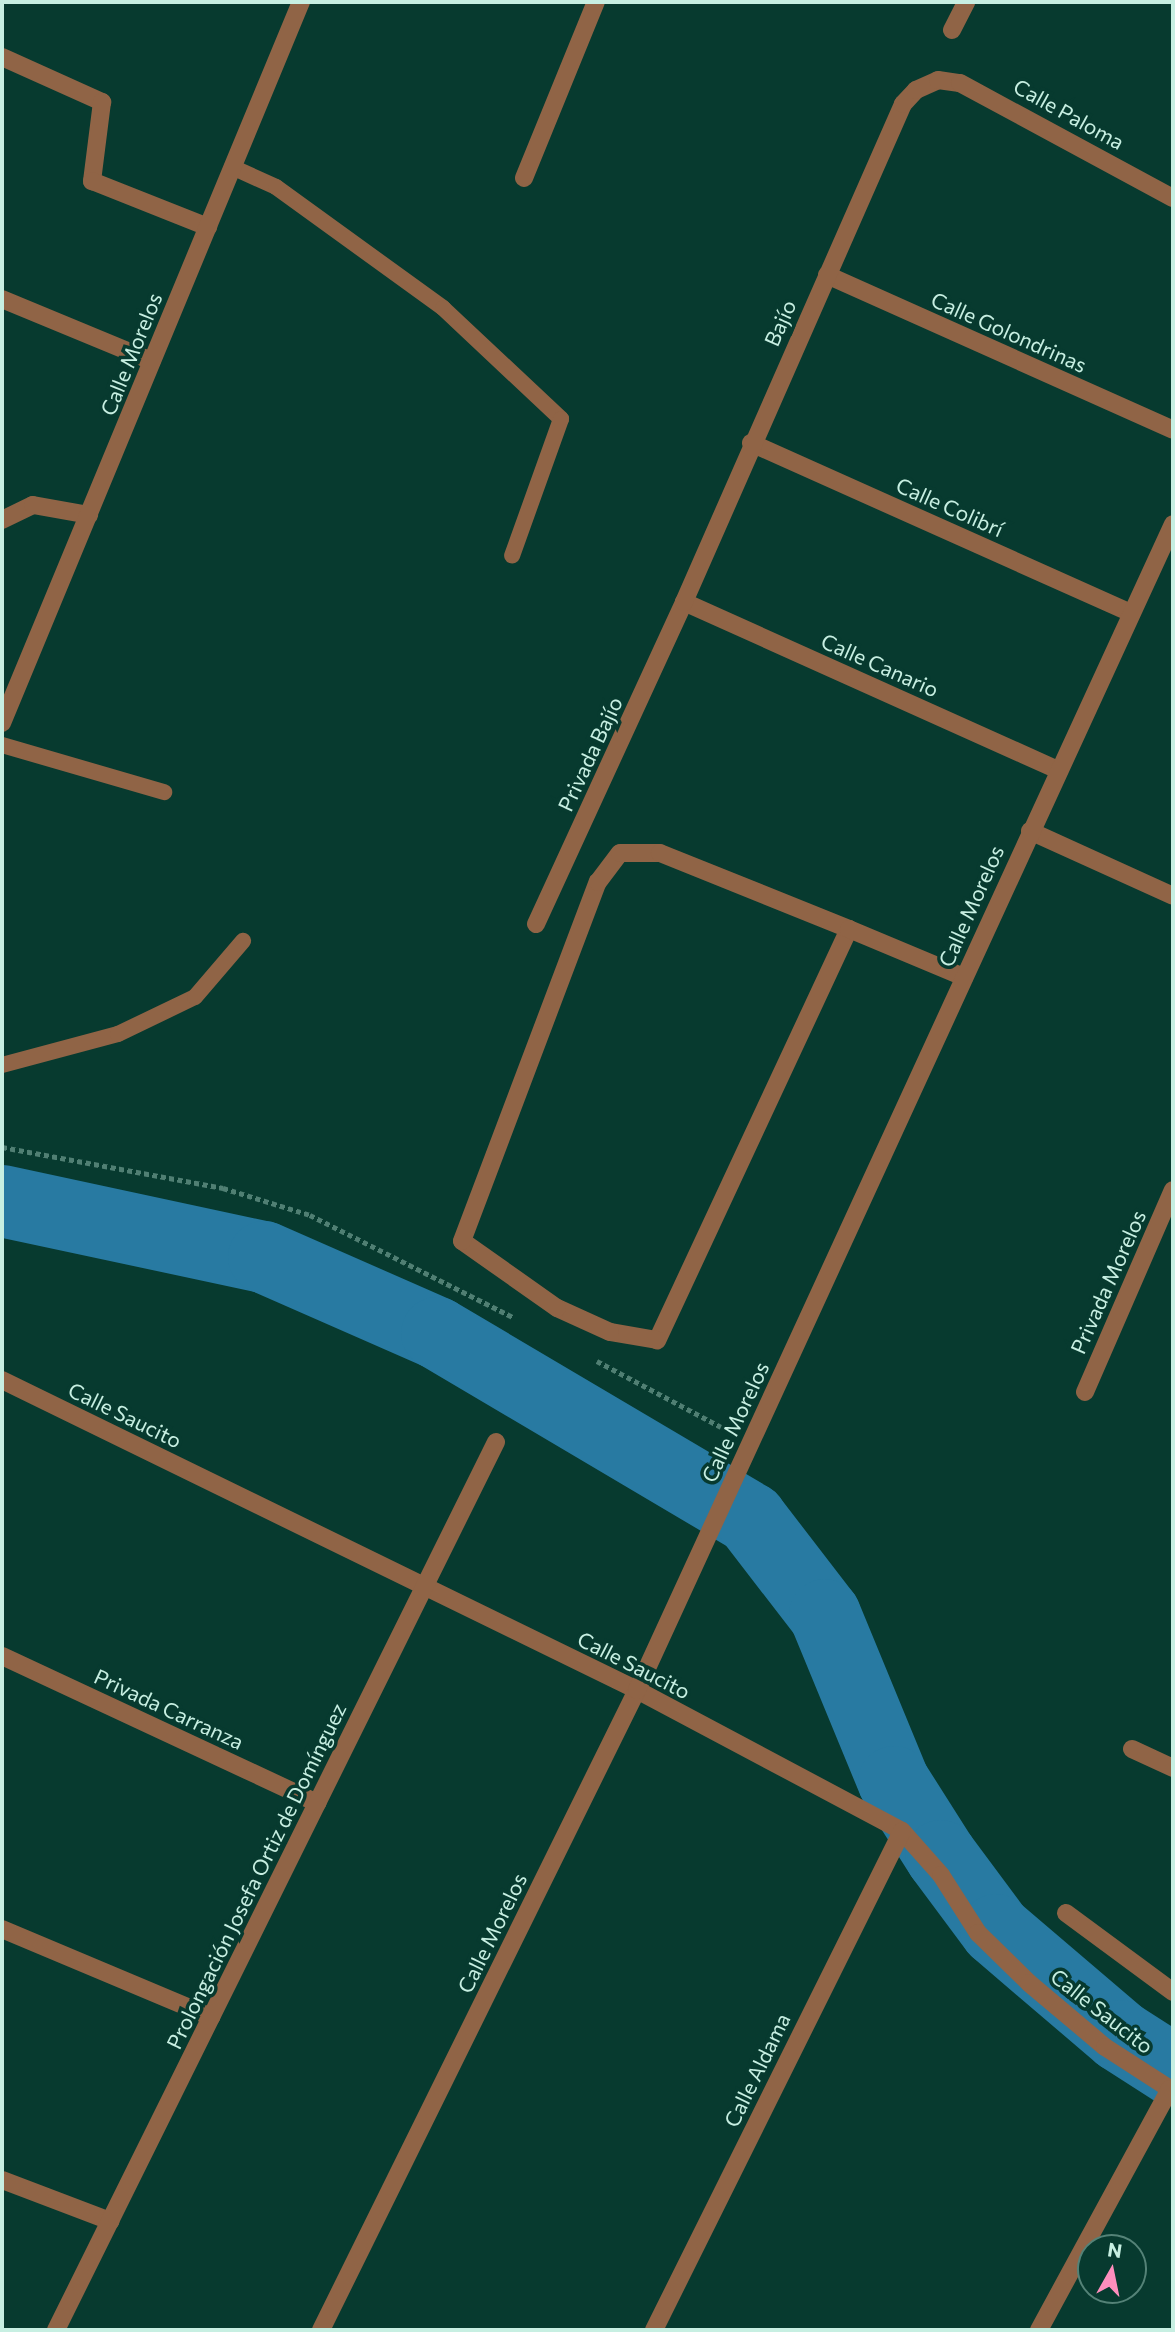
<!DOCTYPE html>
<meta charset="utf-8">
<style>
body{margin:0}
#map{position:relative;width:1175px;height:2332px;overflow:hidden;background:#073a2f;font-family:Commissioner,sans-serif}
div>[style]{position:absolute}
.river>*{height:72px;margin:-36px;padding:0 36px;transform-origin:36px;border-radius:36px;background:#287aa2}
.path>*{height:4.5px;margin-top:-2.25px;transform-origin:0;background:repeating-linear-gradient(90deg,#507f73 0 5px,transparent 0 8.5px)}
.service>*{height:16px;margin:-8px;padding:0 8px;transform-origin:8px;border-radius:8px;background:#906446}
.pedestrian>*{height:18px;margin:-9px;padding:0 9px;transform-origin:9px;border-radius:9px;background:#906446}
.minor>*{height:18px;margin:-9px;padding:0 9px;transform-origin:9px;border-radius:9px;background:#906446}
span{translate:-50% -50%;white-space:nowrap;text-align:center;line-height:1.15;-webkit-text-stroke:7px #073a2f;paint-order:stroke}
.street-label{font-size:21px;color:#c7efe2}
.frame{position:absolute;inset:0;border:4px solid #c7efe2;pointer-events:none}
.north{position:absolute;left:1077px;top:2234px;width:70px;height:70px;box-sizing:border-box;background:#073a2f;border:2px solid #548277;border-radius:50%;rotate:9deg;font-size:19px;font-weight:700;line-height:28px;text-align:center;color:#c7efe2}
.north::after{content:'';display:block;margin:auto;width:24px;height:32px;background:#fe8ebd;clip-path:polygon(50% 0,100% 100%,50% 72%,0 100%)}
</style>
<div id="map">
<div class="river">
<div style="left:2px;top:1201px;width:268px;rotate:12.1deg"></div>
<div style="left:264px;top:1257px;width:189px;rotate:23.7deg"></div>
<div style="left:437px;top:1333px;width:365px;rotate:30.6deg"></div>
<div style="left:751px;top:1519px;width:121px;rotate:52.4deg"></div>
<div style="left:825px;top:1615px;width:181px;rotate:67.6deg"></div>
<div style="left:894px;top:1782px;width:88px;rotate:57.6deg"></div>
<div style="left:941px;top:1856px;width:92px;rotate:53.4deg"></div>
<div style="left:996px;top:1930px;width:163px;rotate:40.5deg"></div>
<div style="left:1120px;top:2036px;width:63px;rotate:32.7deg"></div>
</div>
<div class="path">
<div style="left:2px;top:1147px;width:225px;rotate:10.5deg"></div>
<div style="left:223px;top:1188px;width:91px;rotate:17.2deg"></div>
<div style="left:310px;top:1215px;width:229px;rotate:26.7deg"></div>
<div style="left:597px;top:1361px;width:145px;rotate:28deg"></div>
</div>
<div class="service">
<div style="left:232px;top:167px;width:48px;rotate:24.4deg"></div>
<div style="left:276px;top:187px;width:206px;rotate:35.9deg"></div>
<div style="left:443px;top:308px;width:162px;rotate:43.2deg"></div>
<div style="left:561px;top:419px;width:145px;rotate:109.7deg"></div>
<div style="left:2px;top:745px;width:169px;rotate:16.2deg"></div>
<div style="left:2px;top:1065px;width:120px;rotate:-15deg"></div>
<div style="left:118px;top:1034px;width:85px;rotate:-25.7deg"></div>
<div style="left:195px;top:997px;width:74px;rotate:-49.4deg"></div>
</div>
<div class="pedestrian">
<div style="left:827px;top:275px;width:379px;rotate:24.1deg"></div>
<div style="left:751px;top:443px;width:416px;rotate:24.1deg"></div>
</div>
<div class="minor">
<div style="left:952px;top:30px;width:31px;rotate:-63deg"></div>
<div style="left:2px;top:57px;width:110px;rotate:24.2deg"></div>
<div style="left:102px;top:102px;width:80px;rotate:97.2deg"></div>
<div style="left:92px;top:181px;width:125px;rotate:21.6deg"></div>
<div style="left:524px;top:178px;width:190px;rotate:-67.8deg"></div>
<div style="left:2px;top:299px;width:162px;rotate:22.5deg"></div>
<div style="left:2px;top:520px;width:34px;rotate:-26deg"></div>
<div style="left:33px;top:505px;width:57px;rotate:10.1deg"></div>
<div style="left:684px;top:602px;width:409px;rotate:24.2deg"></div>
<div style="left:2px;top:723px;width:781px;rotate:-67.48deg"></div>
<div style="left:1030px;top:831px;width:157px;rotate:24.4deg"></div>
<div style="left:536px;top:924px;width:354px;rotate:-65.3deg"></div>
<div style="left:684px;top:602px;width:544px;rotate:-66.26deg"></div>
<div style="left:903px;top:104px;width:19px;rotate:-47deg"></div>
<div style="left:916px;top:90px;width:24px;rotate:-24deg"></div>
<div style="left:938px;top:80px;width:22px;rotate:8deg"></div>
<div style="left:960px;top:83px;width:242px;rotate:28.4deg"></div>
<div style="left:849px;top:929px;width:454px;rotate:115deg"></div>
<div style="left:657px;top:1340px;width:48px;rotate:-170.3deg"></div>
<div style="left:610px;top:1332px;width:58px;rotate:-155.6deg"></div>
<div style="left:557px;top:1308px;width:116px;rotate:-144.8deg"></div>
<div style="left:462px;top:1241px;width:384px;rotate:-69.3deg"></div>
<div style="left:598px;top:882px;width:36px;rotate:-53deg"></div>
<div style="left:620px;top:853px;width:40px"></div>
<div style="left:660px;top:853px;width:204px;rotate:21.9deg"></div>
<div style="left:849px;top:929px;width:125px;rotate:22.7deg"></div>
<div style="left:2px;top:1380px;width:707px;rotate:26.02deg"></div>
<div style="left:637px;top:1690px;width:300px;rotate:28deg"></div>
<div style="left:902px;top:1831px;width:59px;rotate:48.4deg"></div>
<div style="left:941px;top:1875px;width:69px;rotate:57.5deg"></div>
<div style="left:978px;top:1933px;width:71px;rotate:44.4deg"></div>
<div style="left:1029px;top:1983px;width:99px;rotate:40.1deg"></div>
<div style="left:1105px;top:2047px;width:81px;rotate:32.9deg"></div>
<div style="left:1085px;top:1392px;width:220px;rotate:-66.5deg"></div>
<div style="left:2px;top:1656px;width:348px;rotate:25deg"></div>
<div style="left:1132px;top:1749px;width:45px;rotate:24.9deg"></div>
<div style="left:1066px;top:1913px;width:133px;rotate:36.4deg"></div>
<div style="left:2px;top:1929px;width:227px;rotate:22.8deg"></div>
<div style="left:2px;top:2180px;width:116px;rotate:20.8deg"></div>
<div style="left:56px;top:2330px;width:991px;rotate:-63.64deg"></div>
<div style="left:321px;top:2330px;width:714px;rotate:-63.72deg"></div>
<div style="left:637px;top:1690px;width:1283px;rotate:-65.31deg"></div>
<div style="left:654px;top:2330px;width:557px;rotate:-63.57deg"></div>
<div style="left:1039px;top:2330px;width:274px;rotate:-61.5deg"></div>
</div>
<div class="street-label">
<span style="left:1069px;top:114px;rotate:29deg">Calle Paloma</span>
<span style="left:780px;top:323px;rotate:-66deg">Bajío</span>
<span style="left:1009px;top:332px;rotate:24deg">Calle Golondrinas</span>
<span style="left:131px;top:354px;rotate:-68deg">Calle Morelos</span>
<span style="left:950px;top:507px;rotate:24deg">Calle Colibrí</span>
<span style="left:880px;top:665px;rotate:24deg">Calle Canario</span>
<span style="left:590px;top:754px;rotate:-65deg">Privada Bajío</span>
<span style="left:971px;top:906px;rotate:-66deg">Calle Morelos</span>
<span style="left:1108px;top:1282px;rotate:-66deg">Privada Morelos</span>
<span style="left:125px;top:1415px;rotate:26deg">Calle Saucito</span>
<span style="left:735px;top:1422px;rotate:-65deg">Calle Morelos</span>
<span style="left:634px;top:1665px;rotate:27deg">Calle Saucito</span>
<span style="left:169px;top:1709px;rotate:25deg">Privada Carranza</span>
<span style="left:256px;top:1876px;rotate:-64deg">Prolongación Josefa Ortiz de Domínguez</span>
<span style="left:492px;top:1933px;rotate:-64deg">Calle Morelos</span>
<span style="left:1102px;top:2011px;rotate:38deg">Calle Saucito</span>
<span style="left:757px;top:2070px;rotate:-64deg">Calle Aldama</span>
</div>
<div class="frame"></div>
<div class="north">N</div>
</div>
